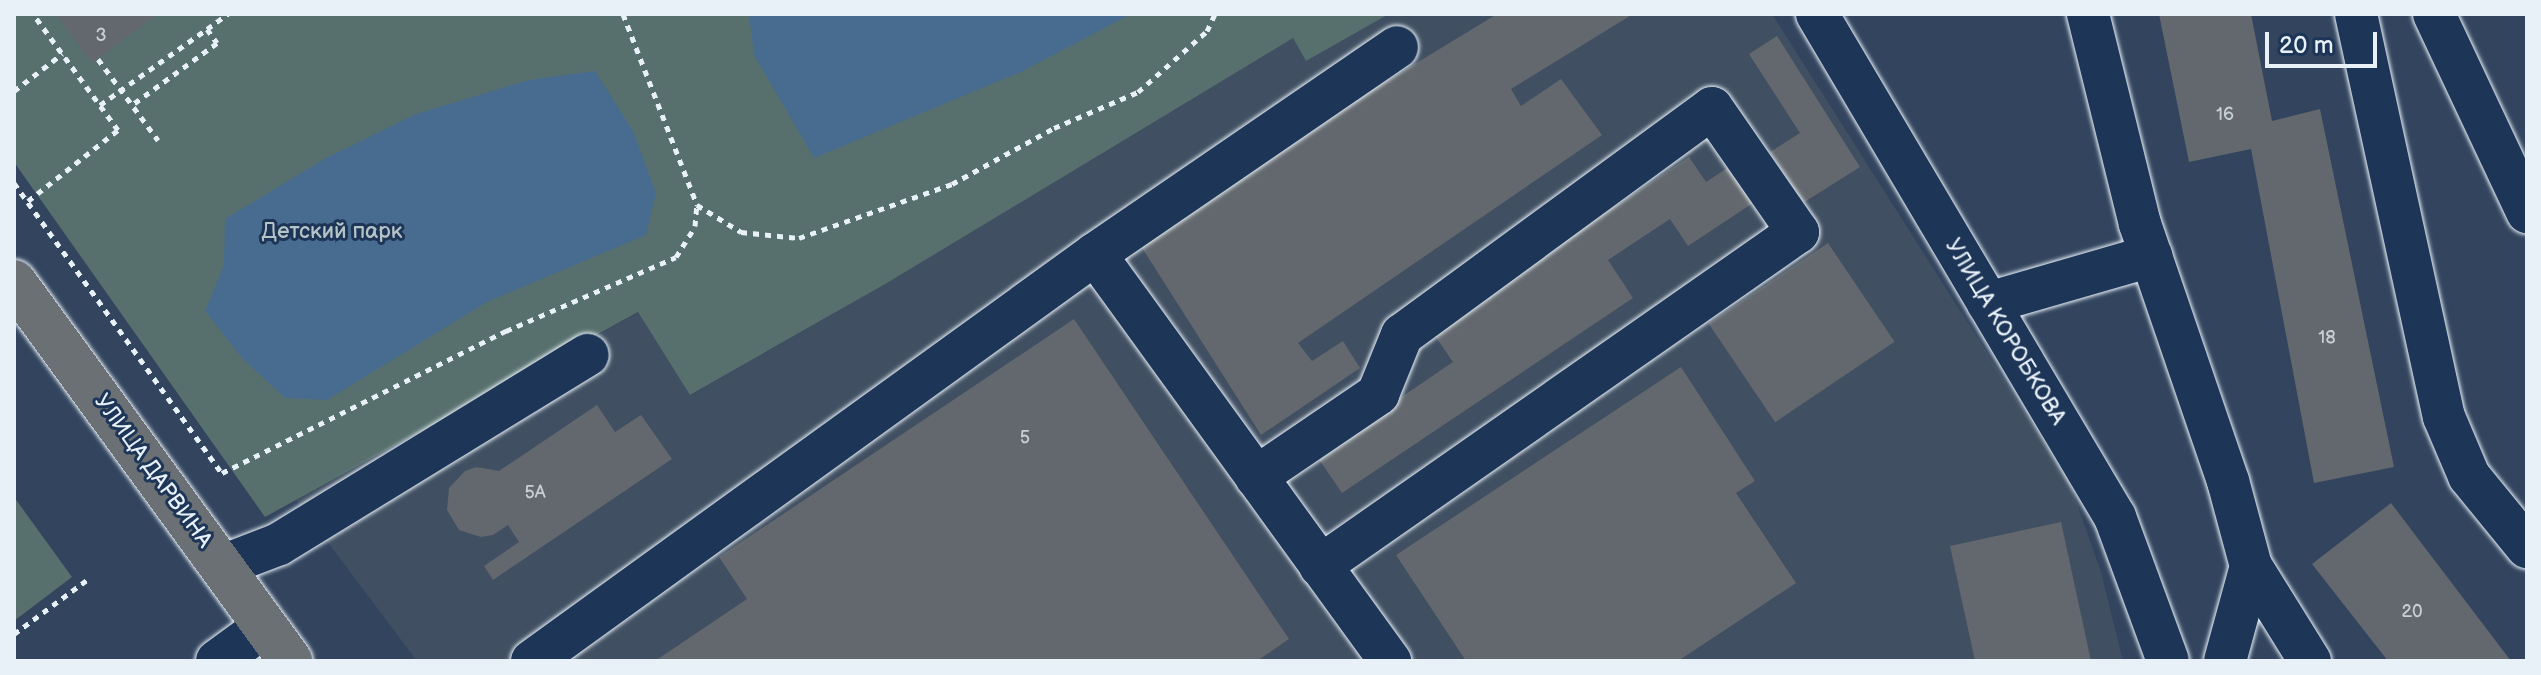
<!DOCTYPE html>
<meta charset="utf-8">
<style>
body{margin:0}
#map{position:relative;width:2541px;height:675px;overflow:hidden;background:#32445e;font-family:"Balsamiq Sans",sans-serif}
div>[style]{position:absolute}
.built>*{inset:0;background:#404f62}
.green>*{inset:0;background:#57706d}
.water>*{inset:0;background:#486c8f}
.building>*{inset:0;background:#62686d;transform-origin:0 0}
.path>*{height:5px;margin-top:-2.5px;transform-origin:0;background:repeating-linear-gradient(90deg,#e8f1f8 0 6px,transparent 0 12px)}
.roads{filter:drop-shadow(0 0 2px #e8f1f8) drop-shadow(0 0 2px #e8f1f8)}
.minor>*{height:42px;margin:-21px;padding:0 21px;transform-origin:21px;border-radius:21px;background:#1d3557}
.major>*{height:44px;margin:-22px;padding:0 22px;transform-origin:22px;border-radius:22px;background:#6b7074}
.path-bridge>*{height:5px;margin-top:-2.5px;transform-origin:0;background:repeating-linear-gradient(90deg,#e8f1f8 0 6px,transparent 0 12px)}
span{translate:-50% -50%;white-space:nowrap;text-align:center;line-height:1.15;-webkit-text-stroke:6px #1d3557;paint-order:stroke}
.number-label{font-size:18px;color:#c6cfd5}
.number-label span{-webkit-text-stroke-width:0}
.park-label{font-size:22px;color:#b5c4c7}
.street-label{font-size:22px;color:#e8f1f8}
.frame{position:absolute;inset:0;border:16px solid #e8f1f8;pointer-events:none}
.scale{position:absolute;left:2265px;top:32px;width:112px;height:36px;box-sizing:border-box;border:4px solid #e8f1f8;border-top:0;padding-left:10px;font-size:24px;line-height:28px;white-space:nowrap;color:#e8f1f8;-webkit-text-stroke:6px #1d3557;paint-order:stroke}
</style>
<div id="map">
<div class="built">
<div style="clip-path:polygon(1389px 14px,1772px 14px,2070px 484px,2101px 572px,2123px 661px,417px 661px,296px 500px,639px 312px,691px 395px,887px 283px,1293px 37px,1306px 61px)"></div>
</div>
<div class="green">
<div style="clip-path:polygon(14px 14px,1389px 14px,1306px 61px,1293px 38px,887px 283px,690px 395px,638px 312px,265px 517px,14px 162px)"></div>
<div style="clip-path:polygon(14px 497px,72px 577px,14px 621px)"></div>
</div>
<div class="water">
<div style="clip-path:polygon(749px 14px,1131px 14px,1023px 71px,814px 158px,754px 55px)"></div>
<div style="clip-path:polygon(595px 71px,633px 131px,656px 193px,646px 235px,487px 302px,327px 400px,285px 398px,242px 358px,205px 311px,224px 265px,225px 219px,324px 159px,416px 114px,529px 80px)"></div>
</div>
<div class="building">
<div style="clip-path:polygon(56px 14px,158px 14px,92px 63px)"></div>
<div style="clip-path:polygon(1497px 14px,1633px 14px,1511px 89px,1521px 106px,1561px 79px,1602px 135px,1298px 343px,1312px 361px,1343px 341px,1360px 368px,1261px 435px,1134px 235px)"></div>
<div style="clip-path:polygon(2159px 14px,2251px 14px,2272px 121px,2320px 109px,2394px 467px,2314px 483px,2251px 149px,2189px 162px)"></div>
<div style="clip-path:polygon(1777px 36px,1860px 167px,1803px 203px,1770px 152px,1800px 133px,1749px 54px)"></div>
<div style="clip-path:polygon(1689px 157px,1706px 182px,1729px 167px,1753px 203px,1688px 246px,1670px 219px,1608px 260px,1633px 298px,1342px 493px,1316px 455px,1453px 362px,1431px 330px)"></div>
<div style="left:1828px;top:243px;width:119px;height:144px;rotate:56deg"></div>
<div style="clip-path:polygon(1074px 319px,1289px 639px,1257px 661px,655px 661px,747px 599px,719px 557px)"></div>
<div style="clip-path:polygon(1681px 367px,1755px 481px,1736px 493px,1796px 583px,1678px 661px,1466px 661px,1396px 555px)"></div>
<div style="clip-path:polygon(597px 405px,615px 432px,641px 415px,672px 459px,493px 580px,484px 566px,519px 542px,508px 525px,493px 535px,481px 537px,459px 530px,447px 510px,449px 488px,465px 471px,476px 467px,499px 471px)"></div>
<div style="clip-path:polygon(2391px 503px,2511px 661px,2388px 661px,2312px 564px)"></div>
<div style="clip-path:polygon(2061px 522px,2091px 661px,1975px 661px,1950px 546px)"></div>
</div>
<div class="path">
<div style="left:623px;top:14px;width:205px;rotate:68.8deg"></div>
<div style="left:697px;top:205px;width:52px;rotate:31.5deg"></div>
<div style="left:741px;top:232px;width:58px;rotate:5.9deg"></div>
<div style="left:799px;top:238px;width:162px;rotate:-19.4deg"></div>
<div style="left:952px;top:184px;width:116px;rotate:-28.8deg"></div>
<div style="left:1054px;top:128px;width:91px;rotate:-23.2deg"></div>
<div style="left:1138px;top:92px;width:92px;rotate:-41.5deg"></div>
<div style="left:1207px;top:31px;width:19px;rotate:-65deg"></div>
<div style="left:207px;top:29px;width:26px;rotate:-36deg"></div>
<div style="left:14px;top:91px;width:61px;rotate:-37.6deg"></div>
<div style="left:100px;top:105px;width:131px;rotate:-35.4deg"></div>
<div style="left:207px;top:29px;width:17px;rotate:54deg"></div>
<div style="left:217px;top:43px;width:105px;rotate:143.9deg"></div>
<div style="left:14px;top:183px;width:357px;rotate:54.4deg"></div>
<div style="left:222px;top:473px;width:318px;rotate:-26.6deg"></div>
<div style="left:506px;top:331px;width:185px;rotate:-23.5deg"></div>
<div style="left:676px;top:257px;width:36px;rotate:-58deg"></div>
<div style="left:695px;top:226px;width:21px;rotate:-85deg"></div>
<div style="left:28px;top:201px;width:115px;rotate:-38.3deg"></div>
<div style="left:118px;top:130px;width:144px;rotate:-126.2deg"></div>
<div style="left:14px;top:634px;width:92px;rotate:-36.6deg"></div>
</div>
<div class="roads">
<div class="minor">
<div style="left:1817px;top:14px;width:585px;rotate:59.36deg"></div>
<div style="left:2115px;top:517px;width:153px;rotate:69.8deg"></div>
<div style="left:2088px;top:14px;width:216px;rotate:76.1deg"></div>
<div style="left:2140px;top:224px;width:272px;rotate:71.1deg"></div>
<div style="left:2228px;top:481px;width:88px;rotate:74.9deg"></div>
<div style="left:2251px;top:566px;width:98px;rotate:105.3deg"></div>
<div style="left:2356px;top:14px;width:412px;rotate:77.7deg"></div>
<div style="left:2444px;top:417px;width:64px;rotate:67deg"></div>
<div style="left:2469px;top:476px;width:92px;rotate:50.8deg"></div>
<div style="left:2434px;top:14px;width:219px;rotate:64.8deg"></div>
<div style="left:1095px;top:254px;width:366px;rotate:-34.4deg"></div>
<div style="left:1988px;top:303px;width:170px;rotate:-16.1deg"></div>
<div style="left:1256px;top:477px;width:148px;rotate:-34.2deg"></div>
<div style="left:1378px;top:394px;width:64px;rotate:-67.9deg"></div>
<div style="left:1402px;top:335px;width:384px;rotate:-36.2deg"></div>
<div style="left:1712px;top:108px;width:151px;rotate:55.3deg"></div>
<div style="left:1798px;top:232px;width:583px;rotate:145.06deg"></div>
<div style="left:222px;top:566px;width:61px;rotate:-21.1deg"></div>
<div style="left:279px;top:544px;width:362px;rotate:-31.5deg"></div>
<div style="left:2251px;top:566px;width:112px;rotate:58.2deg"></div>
<div style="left:217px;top:661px;width:59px;rotate:-36.1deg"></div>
<div style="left:532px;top:661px;width:695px;rotate:-35.86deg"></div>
<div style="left:1095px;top:254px;width:503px;rotate:54.06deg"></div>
</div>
<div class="major">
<div style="left:14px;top:282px;width:469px;rotate:53.9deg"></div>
</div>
</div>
<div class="path-bridge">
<div style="left:98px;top:59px;width:101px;rotate:53.5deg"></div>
</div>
<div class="number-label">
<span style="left:101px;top:36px">3</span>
<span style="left:2225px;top:115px">16</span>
<span style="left:2327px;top:338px">18</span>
<span style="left:1025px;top:438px">5</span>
<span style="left:535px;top:493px">5А</span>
<span style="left:2412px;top:612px">20</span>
</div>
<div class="park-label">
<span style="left:332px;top:232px">Детский парк</span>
</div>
<div class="street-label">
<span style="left:2005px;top:332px;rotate:59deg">УЛИЦА КОРОБКОВА</span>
<span style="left:153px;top:471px;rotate:54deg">УЛИЦА ДАРВИНА</span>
</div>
<div class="frame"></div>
<div class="scale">20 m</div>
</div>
